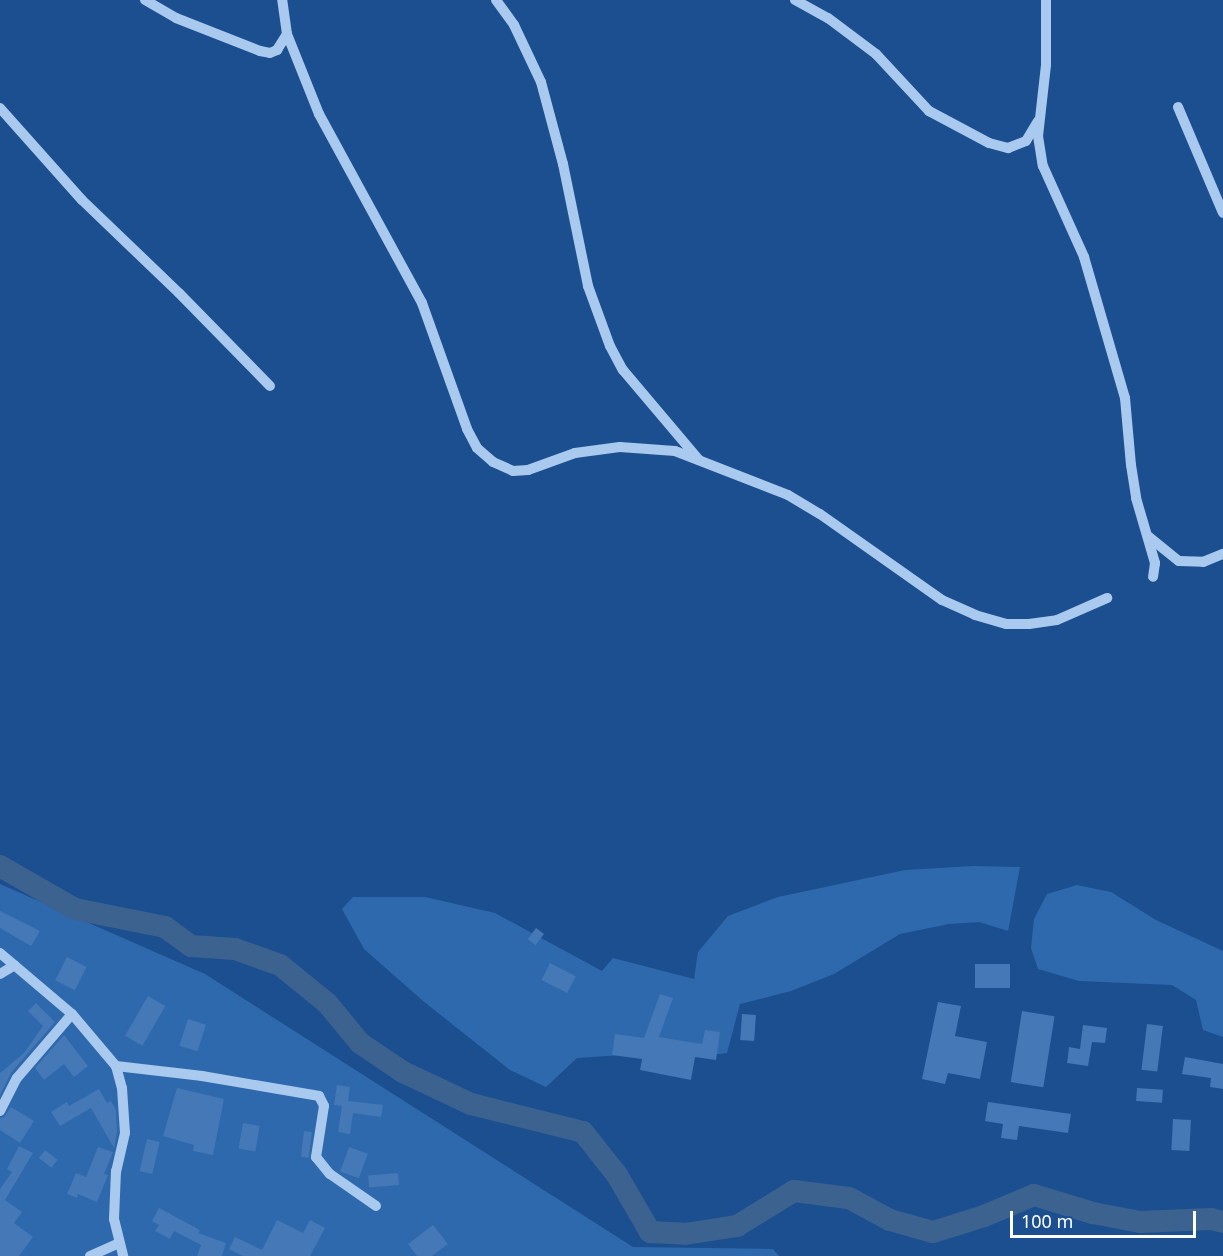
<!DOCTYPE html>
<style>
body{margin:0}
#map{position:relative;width:1223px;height:1256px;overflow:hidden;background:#1b4f8f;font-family:"Noto Sans",sans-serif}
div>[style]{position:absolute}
.green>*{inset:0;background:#2e69ad}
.river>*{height:22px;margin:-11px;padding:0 11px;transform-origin:11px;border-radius:11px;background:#3c6290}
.building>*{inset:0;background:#4478b7;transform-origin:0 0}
.minor>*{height:10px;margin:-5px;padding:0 5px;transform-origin:5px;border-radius:5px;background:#a9c9ee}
span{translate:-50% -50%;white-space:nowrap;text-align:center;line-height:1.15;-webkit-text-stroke:6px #1b4f8f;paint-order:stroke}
.scale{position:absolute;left:1010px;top:1211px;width:186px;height:27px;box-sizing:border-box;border:3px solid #fff;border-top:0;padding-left:8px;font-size:18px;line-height:21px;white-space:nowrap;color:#fff;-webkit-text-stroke:4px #1b4f8f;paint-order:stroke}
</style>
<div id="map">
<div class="green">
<div style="clip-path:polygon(973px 866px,1020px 867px,1008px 931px,979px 922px,949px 924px,900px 934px,834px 974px,791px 991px,740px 1004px,727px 1053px,681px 1059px,653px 1053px,577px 1058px,546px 1087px,510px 1070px,423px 1001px,364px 949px,342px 909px,353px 897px,425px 897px,495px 913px,602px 971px,613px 958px,694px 979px,698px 952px,728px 916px,778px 897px,905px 870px)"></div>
<div style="clip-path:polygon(0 884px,205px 974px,633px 1247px,773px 1249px,779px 1256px,0 1256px)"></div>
<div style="clip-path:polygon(1077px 885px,1111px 892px,1156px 920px,1223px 951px,1223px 1037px,1203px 1030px,1196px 1000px,1172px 985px,1079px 981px,1038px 969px,1031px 948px,1034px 919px,1047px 894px)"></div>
</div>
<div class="river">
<div style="left:0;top:866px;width:86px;rotate:29.8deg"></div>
<div style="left:75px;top:909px;width:92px;rotate:11.3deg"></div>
<div style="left:165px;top:927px;width:32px;rotate:36deg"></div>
<div style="left:191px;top:946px;width:44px;rotate:3.9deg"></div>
<div style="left:235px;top:949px;width:48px;rotate:19.6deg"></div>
<div style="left:280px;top:965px;width:60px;rotate:39deg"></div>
<div style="left:327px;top:1003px;width:52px;rotate:50.5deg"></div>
<div style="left:360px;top:1043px;width:52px;rotate:34deg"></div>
<div style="left:403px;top:1072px;width:75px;rotate:25.2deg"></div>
<div style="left:471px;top:1104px;width:115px;rotate:14deg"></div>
<div style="left:583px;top:1132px;width:55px;rotate:51.7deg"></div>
<div style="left:617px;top:1175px;width:66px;rotate:59.9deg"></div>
<div style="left:650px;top:1232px;width:35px;rotate:3deg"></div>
<div style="left:685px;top:1234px;width:53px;rotate:-8.7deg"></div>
<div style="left:737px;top:1226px;width:67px;rotate:-31.6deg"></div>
<div style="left:794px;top:1191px;width:55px;rotate:7.3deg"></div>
<div style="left:849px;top:1198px;width:47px;rotate:28.2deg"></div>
<div style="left:890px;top:1220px;width:45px;rotate:15.6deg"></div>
<div style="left:933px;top:1232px;width:53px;rotate:-17.4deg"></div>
<div style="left:984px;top:1216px;width:54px;rotate:-22.8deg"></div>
<div style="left:1034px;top:1195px;width:62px;rotate:17deg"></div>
<div style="left:1093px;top:1213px;width:48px;rotate:10.8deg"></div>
<div style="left:1140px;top:1222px;width:71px;rotate:-2.4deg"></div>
<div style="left:1211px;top:1219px;width:12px;rotate:14deg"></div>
</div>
<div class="building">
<div style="clip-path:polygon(0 911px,40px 931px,31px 946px,0 928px)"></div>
<div style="left:536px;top:928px;width:10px;height:14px;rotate:37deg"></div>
<div style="left:67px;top:957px;width:22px;height:26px;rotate:27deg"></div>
<div style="left:550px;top:963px;width:29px;height:19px;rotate:27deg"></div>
<div style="left:1010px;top:964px;width:24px;height:35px;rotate:90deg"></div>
<div style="clip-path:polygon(660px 994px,673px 998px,659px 1037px,702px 1044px,705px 1030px,720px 1032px,716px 1060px,695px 1057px,691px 1080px,640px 1070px,642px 1059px,612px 1055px,615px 1034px,644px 1038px)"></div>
<div style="left:148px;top:996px;width:20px;height:46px;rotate:30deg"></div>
<div style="clip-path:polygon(938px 1002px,961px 1006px,955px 1036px,987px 1042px,980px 1079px,948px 1073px,945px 1084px,922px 1079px)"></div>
<div style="clip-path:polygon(36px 1003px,55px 1022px,11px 1073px,0 1095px,0 1073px,24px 1053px,43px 1026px,28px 1011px)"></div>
<div style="left:1022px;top:1011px;width:33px;height:72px;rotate:9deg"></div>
<div style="left:742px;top:1014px;width:14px;height:26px;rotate:4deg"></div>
<div style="left:188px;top:1019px;width:19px;height:28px;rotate:18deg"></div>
<div style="left:1147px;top:1024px;width:16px;height:46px;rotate:7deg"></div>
<div style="clip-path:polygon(1083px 1025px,1107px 1028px,1105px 1043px,1092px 1042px,1088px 1066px,1067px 1063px,1069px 1047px,1080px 1049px)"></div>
<div style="clip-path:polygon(64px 1035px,88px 1066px,74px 1077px,64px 1064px,44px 1080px,35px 1068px)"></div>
<div style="clip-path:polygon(1185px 1057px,1223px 1064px,1223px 1089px,1210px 1087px,1211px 1078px,1182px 1074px)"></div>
<div style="clip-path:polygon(337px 1085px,350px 1087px,348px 1101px,383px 1105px,381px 1117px,353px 1113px,350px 1134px,338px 1132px,342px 1106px,334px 1105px)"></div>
<div style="clip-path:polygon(177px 1088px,224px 1099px,213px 1155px,193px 1151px,194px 1145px,163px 1136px)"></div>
<div style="left:1137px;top:1088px;width:26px;height:13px;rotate:4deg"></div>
<div style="clip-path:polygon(99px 1089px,107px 1103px,111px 1101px,116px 1110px,117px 1132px,114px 1148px,91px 1108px,60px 1126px,51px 1112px,67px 1102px,69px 1106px)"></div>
<div style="clip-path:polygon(988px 1102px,1071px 1114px,1068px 1133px,1019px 1126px,1017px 1140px,1001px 1138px,1003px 1124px,985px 1121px)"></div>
<div style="clip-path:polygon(11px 1107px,34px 1121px,20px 1143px,0 1130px,0 1118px,4px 1117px)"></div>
<div style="left:1173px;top:1119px;width:18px;height:31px;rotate:3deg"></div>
<div style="left:243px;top:1123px;width:17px;height:26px;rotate:10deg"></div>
<div style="left:304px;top:1131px;width:8px;height:26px;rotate:7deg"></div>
<div style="left:147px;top:1139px;width:13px;height:33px;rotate:13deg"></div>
<div style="clip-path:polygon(19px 1146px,33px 1153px,5px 1200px,22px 1212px,14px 1223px,33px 1237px,19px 1256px,0 1256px,0 1189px,12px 1172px,7px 1169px)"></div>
<div style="clip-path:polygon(98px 1147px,113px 1152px,104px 1174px,108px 1175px,97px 1202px,78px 1194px,77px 1198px,67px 1194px,76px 1173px,86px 1177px)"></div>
<div style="left:349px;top:1147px;width:20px;height:26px;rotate:20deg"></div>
<div style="left:45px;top:1150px;width:16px;height:10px;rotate:38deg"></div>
<div style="left:398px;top:1173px;width:12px;height:30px;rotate:85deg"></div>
<div style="clip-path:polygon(159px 1208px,200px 1230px,198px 1233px,226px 1243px,222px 1256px,197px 1256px,201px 1245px,174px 1231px,170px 1239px,155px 1231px,159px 1225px,152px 1221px)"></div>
<div style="clip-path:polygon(277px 1220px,303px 1233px,310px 1220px,325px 1228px,310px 1256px,243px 1256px,229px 1249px,235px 1237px,262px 1250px)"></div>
<div style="clip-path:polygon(433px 1225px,448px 1244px,432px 1256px,417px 1256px,408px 1244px)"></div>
</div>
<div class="minor">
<div style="left:145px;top:0;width:36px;rotate:30deg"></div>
<div style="left:176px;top:18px;width:90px;rotate:21.4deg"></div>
<div style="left:260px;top:51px;width:10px;rotate:11deg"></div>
<div style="left:270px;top:53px;width:8px;rotate:-23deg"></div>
<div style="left:277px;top:50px;width:19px;rotate:-58deg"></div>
<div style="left:287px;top:34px;width:34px;rotate:-98deg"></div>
<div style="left:496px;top:0;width:31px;rotate:54deg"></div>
<div style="left:514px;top:25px;width:63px;rotate:64.7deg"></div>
<div style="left:541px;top:82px;width:85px;rotate:75deg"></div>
<div style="left:563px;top:164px;width:125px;rotate:78.4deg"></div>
<div style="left:588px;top:286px;width:64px;rotate:69.9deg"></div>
<div style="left:610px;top:346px;width:27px;rotate:62deg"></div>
<div style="left:623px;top:370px;width:118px;rotate:49.8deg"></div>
<div style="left:795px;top:0;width:38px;rotate:29deg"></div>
<div style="left:828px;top:18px;width:60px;rotate:36.9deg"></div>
<div style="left:876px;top:54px;width:78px;rotate:47.1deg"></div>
<div style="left:929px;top:111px;width:68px;rotate:28.1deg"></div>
<div style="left:989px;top:143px;width:20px;rotate:15deg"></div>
<div style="left:1008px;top:148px;width:19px;rotate:-21deg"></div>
<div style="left:1026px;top:141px;width:23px;rotate:-59deg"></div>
<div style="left:1046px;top:0;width:65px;rotate:90deg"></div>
<div style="left:1046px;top:65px;width:71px;rotate:96.4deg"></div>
<div style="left:1038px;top:136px;width:30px;rotate:81deg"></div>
<div style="left:1043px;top:166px;width:100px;rotate:65.7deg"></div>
<div style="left:1084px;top:257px;width:147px;rotate:73.8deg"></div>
<div style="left:1125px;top:398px;width:67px;rotate:84.9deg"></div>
<div style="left:1131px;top:465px;width:33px;rotate:81deg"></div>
<div style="left:1136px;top:498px;width:68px;rotate:73.7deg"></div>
<div style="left:1155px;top:563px;width:14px;rotate:98deg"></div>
<div style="left:287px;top:34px;width:86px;rotate:68.2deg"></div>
<div style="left:319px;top:114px;width:215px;rotate:61.4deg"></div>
<div style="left:422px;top:303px;width:134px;rotate:70.3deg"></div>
<div style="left:467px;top:429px;width:21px;rotate:62deg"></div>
<div style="left:477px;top:448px;width:21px;rotate:41deg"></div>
<div style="left:493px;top:462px;width:22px;rotate:24deg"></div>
<div style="left:513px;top:471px;width:15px;rotate:-4deg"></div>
<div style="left:528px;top:470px;width:50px;rotate:-19.9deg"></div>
<div style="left:575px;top:453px;width:45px;rotate:-7.6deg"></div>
<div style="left:620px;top:447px;width:55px;rotate:4.2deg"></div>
<div style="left:675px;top:451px;width:121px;rotate:21.3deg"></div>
<div style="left:788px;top:495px;width:37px;rotate:31deg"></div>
<div style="left:820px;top:514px;width:149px;rotate:35.2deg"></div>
<div style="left:942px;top:600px;width:36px;rotate:24deg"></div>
<div style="left:975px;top:615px;width:32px;rotate:16deg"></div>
<div style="left:1006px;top:624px;width:23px"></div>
<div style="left:1029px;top:624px;width:28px;rotate:-8deg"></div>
<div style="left:1057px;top:620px;width:55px;rotate:-23.7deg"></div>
<div style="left:1178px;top:107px;width:115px;rotate:67deg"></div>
<div style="left:0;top:108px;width:123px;rotate:48.3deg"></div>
<div style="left:82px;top:200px;width:134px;rotate:43.8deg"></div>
<div style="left:179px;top:293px;width:130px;rotate:45.6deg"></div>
<div style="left:1149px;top:537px;width:38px;rotate:39deg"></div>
<div style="left:1179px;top:561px;width:24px;rotate:2deg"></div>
<div style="left:1203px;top:562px;width:22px;rotate:-22deg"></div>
<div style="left:0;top:953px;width:94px;rotate:40.3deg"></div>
<div style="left:72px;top:1014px;width:68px;rotate:49.8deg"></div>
<div style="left:116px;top:1066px;width:23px;rotate:75deg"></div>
<div style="left:122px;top:1088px;width:45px;rotate:86.2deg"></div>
<div style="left:125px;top:1133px;width:39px;rotate:103deg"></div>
<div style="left:116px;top:1171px;width:48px;rotate:92.4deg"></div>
<div style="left:114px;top:1219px;width:38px;rotate:76deg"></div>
<div style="left:0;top:974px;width:17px;rotate:-31deg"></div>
<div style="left:116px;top:1066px;width:87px;rotate:6.6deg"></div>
<div style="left:202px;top:1076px;width:119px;rotate:9.7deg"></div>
<div style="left:319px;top:1096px;width:11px;rotate:63deg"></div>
<div style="left:324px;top:1106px;width:52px;rotate:98.9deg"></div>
<div style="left:316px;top:1157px;width:22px;rotate:51deg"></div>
<div style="left:330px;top:1174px;width:56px;rotate:34.8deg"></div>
<div style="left:0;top:1111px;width:37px;rotate:-63deg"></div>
<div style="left:17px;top:1078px;width:84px;rotate:-49.3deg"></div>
<div style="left:90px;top:1256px;width:32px;rotate:-24deg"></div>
</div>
<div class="scale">100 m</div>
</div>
